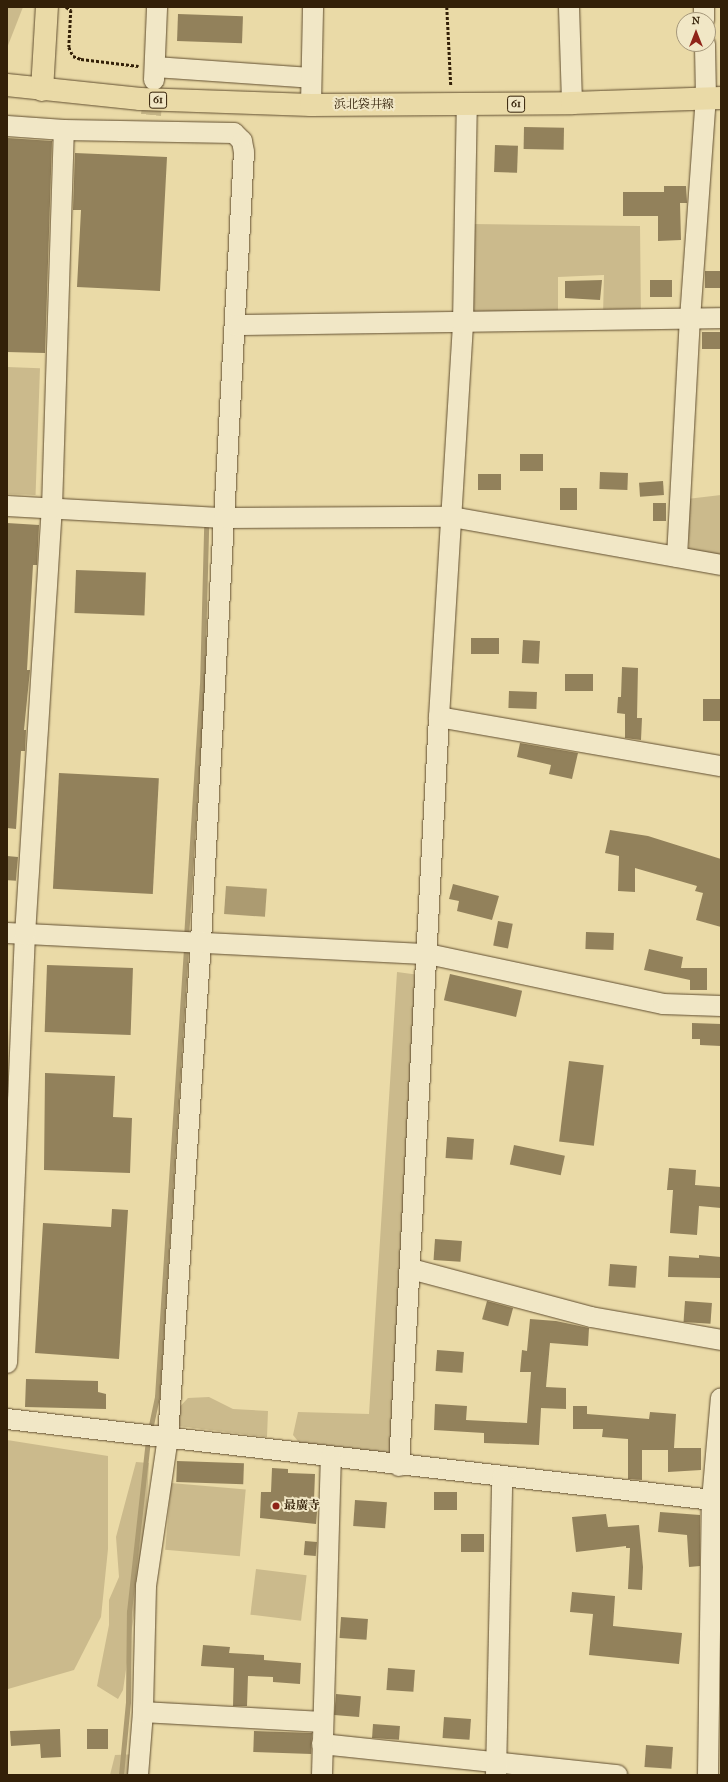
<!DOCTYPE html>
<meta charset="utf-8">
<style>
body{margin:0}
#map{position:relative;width:728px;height:1782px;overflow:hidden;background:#eadaa7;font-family:"IM FELL French Canon","Noto Serif JP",serif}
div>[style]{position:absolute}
.green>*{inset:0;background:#cbba8c;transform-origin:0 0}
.water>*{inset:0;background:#ac9b71;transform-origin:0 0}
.stream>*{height:4.5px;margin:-2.25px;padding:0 2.25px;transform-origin:2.25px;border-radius:2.25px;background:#ac9b71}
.building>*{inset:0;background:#92815b;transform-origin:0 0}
.minor-tunnel>*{height:20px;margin-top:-10px;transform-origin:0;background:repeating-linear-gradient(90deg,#c5b587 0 20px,transparent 0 30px)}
.path>*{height:2.5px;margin-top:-1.25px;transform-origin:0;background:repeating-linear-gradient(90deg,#332008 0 3px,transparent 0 5px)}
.roads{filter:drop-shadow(0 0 1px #614e30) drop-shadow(0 0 1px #614e30)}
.minor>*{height:20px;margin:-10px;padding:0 10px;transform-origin:10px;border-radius:10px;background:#f1e7c6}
.major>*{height:22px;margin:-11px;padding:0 11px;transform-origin:11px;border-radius:11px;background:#eadaa7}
.dots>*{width:11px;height:11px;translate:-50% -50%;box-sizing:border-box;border:2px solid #f1e7c6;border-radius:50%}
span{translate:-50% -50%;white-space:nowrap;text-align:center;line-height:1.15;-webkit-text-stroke:4px #f1e7c6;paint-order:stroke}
.shield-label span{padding:1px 3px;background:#f1e7c6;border:1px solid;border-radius:3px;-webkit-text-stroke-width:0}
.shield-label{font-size:11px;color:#332008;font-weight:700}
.street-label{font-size:12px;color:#332008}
.poi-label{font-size:12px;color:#332008;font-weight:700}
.left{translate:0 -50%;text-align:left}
.frame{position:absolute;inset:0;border:8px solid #332008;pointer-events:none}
.north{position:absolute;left:676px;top:12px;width:40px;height:40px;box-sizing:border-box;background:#f1e7c6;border:1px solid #a5977a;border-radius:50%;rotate:0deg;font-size:11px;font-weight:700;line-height:16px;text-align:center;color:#332008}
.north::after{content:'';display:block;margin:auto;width:14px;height:18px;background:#8f2418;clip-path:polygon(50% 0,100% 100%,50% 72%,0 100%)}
</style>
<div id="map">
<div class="green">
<div style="clip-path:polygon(7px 7px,23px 7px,7px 48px)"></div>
<div style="clip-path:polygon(472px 224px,640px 226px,641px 320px,603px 315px,604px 275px,558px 277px,558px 322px,470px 324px)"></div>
<div style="left:7px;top:367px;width:33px;height:127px;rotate:2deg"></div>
<div style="clip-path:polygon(721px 495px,721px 556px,689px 549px,687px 499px)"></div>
<div style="clip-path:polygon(397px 972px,427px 976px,400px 1454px,302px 1446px,293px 1435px,298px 1412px,369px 1414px)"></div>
<div style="clip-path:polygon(209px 1397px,233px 1409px,268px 1411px,267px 1437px,169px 1425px,170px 1417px,188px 1398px)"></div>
<div style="clip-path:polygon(7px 1440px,108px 1456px,108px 1549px,101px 1617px,74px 1670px,8px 1689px)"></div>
<div style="clip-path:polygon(136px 1462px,149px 1463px,145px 1540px,123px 1690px,118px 1699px,97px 1686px,109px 1625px,109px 1600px,119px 1577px,116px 1537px)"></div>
<div style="left:171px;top:1483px;width:75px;height:67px;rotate:5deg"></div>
<div style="left:256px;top:1569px;width:51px;height:46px;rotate:7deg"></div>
<div style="clip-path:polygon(140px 1754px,138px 1775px,110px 1775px,115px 1755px)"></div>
</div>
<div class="water">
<div style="left:226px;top:886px;width:41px;height:28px;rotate:4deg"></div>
</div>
<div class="stream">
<div style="left:186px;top:938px;width:253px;rotate:-86.4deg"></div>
<div style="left:202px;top:686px;width:158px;rotate:-88.5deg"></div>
<div style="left:150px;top:1430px;width:34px;rotate:-78deg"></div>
<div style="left:157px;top:1397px;width:450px;rotate:-86.3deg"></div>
<div style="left:121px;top:1775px;width:73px;rotate:-84.5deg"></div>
<div style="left:128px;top:1702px;width:90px;rotate:-89.4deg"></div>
<div style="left:129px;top:1612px;width:173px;rotate:-83.7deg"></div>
</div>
<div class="building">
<div style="left:178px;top:14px;width:65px;height:27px;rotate:2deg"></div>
<div style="left:524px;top:127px;width:40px;height:22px;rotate:1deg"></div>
<div style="clip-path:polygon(7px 138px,52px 141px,45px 353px,7px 352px)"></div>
<div style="left:495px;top:145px;width:23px;height:27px;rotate:2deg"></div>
<div style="clip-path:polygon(75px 153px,167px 157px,160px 291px,77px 287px,81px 210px,73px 210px)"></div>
<div style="clip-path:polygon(664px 186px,686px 186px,687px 203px,680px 203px,681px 240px,658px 241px,658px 216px,623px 216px,623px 192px,664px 192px)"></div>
<div style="left:721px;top:271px;width:17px;height:16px;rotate:90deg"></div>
<div style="clip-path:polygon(602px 280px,600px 300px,565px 298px,565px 281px)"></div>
<div style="left:650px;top:280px;width:22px;height:17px"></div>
<div style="left:702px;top:332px;width:19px;height:17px"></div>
<div style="left:543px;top:454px;width:17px;height:23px;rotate:90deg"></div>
<div style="left:600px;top:472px;width:28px;height:17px;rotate:2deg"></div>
<div style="left:478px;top:474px;width:23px;height:16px"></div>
<div style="left:663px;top:481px;width:14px;height:24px;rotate:86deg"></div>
<div style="left:560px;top:488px;width:17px;height:22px"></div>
<div style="left:653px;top:503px;width:13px;height:18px"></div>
<div style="clip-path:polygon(7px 523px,39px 525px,37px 565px,33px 565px,27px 670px,30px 670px,24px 730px,26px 730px,25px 751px,21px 751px,16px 829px,7px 828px)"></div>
<div style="left:76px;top:570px;width:70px;height:43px;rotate:2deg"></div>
<div style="left:471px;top:638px;width:28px;height:16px"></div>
<div style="left:523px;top:640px;width:17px;height:23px;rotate:3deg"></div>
<div style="clip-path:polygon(622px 667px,638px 668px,637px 718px,642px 718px,641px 740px,625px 738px,625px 714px,617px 713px,618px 697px,621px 697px)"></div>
<div style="left:565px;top:674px;width:28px;height:17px"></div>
<div style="left:509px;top:691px;width:28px;height:17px;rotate:2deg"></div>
<div style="left:703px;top:699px;width:17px;height:22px"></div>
<div style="clip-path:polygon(520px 743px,578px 753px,572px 779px,549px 774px,551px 765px,517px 757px)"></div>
<div style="left:59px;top:773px;width:100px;height:116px;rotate:3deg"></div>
<div style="clip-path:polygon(610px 830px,648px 836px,721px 859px,721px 927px,696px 920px,703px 893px,695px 891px,697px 886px,635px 868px,635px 892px,618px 891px,619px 856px,605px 853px)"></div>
<div style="left:7px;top:856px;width:11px;height:24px;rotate:5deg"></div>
<div style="clip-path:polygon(453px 884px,499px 896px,492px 920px,457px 911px,459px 901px,449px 899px)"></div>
<div style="left:498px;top:921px;width:15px;height:25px;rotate:11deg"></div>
<div style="left:586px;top:932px;width:28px;height:17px;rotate:2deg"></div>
<div style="clip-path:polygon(649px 949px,683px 957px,681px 968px,707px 968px,707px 990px,690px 990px,690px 980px,644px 970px)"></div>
<div style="left:47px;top:965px;width:86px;height:67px;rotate:2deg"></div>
<div style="left:450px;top:974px;width:74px;height:27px;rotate:13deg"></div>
<div style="clip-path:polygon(692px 1023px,721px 1024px,721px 1046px,700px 1045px,700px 1039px,692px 1039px)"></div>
<div style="left:569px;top:1061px;width:35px;height:81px;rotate:7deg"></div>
<div style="clip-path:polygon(45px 1073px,115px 1076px,113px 1117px,132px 1118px,130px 1173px,44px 1170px)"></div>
<div style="left:447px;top:1137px;width:27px;height:21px;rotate:4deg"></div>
<div style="left:514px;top:1145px;width:52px;height:20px;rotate:12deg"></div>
<div style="clip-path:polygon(669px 1168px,696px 1170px,695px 1185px,721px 1187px,721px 1208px,699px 1206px,697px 1235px,670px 1233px,673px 1190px,667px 1190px)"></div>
<div style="clip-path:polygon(112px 1209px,128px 1210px,119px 1359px,35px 1353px,43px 1223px,111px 1227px)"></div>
<div style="left:435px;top:1239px;width:27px;height:21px;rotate:4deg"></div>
<div style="clip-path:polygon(699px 1255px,721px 1257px,721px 1278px,668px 1277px,669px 1256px,699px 1258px)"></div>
<div style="left:610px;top:1264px;width:27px;height:22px;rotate:4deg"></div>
<div style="left:487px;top:1301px;width:27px;height:19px;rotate:15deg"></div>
<div style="left:685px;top:1301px;width:27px;height:21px;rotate:4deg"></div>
<div style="clip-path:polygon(530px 1319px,556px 1321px,589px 1328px,588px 1346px,550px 1343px,546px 1387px,566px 1388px,566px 1409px,541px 1408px,539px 1445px,484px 1443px,484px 1433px,434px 1430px,435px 1404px,467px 1406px,466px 1420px,527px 1423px,531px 1372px,520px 1372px,522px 1350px,527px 1351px)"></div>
<div style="left:437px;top:1350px;width:27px;height:21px;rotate:4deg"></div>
<div style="clip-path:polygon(26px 1379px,98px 1381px,98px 1392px,106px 1394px,106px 1409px,25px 1407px)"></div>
<div style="clip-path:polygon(573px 1406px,587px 1406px,587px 1414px,649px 1419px,650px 1412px,676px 1414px,674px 1448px,701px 1448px,701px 1470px,668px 1472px,668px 1450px,642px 1450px,642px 1480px,628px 1479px,628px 1439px,602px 1437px,603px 1429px,573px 1429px)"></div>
<div style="left:177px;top:1461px;width:67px;height:21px;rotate:2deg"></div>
<div style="clip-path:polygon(272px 1468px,288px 1469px,288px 1473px,315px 1474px,314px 1500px,318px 1500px,316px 1524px,260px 1518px,261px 1492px,271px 1492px)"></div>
<div style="left:457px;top:1492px;width:18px;height:23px;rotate:90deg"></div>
<div style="left:355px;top:1500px;width:32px;height:26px;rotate:4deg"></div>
<div style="clip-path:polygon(660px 1512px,700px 1515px,700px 1566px,689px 1567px,687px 1535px,658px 1532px)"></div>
<div style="clip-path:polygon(606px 1514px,608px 1527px,639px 1525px,643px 1567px,642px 1590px,628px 1589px,630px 1548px,626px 1548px,626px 1546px,576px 1552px,572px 1517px)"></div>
<div style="left:484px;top:1534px;width:18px;height:23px;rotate:90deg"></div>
<div style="left:305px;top:1541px;width:12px;height:14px;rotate:5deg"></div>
<div style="clip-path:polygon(572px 1592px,615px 1596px,613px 1626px,682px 1633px,679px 1664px,589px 1655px,593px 1614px,570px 1612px)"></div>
<div style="left:341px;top:1617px;width:27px;height:21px;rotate:4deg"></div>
<div style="clip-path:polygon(203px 1645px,230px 1647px,229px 1653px,264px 1655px,264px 1660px,301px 1663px,300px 1684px,273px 1682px,273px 1677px,248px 1676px,247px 1706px,233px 1706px,234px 1668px,201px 1666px)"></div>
<div style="left:388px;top:1668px;width:27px;height:22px;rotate:4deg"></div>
<div style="left:336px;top:1694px;width:25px;height:21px;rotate:5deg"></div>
<div style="left:444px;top:1717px;width:27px;height:21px;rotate:4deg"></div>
<div style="left:373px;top:1724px;width:27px;height:14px;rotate:4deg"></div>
<div style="clip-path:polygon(60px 1729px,61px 1757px,41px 1758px,40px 1744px,11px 1746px,10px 1731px)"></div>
<div style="left:87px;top:1729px;width:21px;height:20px"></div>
<div style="left:254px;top:1731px;width:58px;height:21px;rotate:2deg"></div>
<div style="left:646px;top:1745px;width:27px;height:22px;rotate:4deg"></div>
</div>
<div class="minor-tunnel">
<div style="left:151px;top:115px;width:31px;rotate:-84deg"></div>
</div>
<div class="path">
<div style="left:66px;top:7px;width:6px;rotate:31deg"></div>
<div style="left:71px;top:10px;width:37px;rotate:93deg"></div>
<div style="left:69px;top:47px;width:10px;rotate:66deg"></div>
<div style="left:73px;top:56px;width:9px;rotate:21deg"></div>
<div style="left:81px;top:59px;width:58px;rotate:6.9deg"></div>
<div style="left:447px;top:7px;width:79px;rotate:87.1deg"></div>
</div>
<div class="roads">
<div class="minor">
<div style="left:569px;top:7px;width:96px;rotate:88.2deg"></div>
<div style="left:704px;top:7px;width:13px;rotate:90deg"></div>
<div style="left:155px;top:67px;width:156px;rotate:4deg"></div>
<div style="left:154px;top:80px;width:73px;rotate:-87.6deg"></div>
<div style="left:311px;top:105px;width:98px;rotate:-88.8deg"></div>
<div style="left:7px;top:126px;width:57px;rotate:4deg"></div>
<div style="left:64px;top:130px;width:170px;rotate:1deg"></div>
<div style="left:234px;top:133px;width:11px;rotate:45deg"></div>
<div style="left:242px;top:141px;width:11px;rotate:80deg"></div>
<div style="left:244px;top:152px;width:790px;rotate:93.12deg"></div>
<div style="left:201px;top:941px;width:497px;rotate:93.8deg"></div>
<div style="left:168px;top:1437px;width:151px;rotate:98.4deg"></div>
<div style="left:146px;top:1586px;width:126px;rotate:91.4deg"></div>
<div style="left:143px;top:1712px;width:63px;rotate:94.5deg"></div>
<div style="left:235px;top:325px;width:486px;rotate:-0.8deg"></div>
<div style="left:7px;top:506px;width:217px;rotate:3.2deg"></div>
<div style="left:224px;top:518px;width:228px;rotate:-0.3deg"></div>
<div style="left:452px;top:517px;width:273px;rotate:10.1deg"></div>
<div style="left:677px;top:557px;width:238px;rotate:-86.9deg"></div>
<div style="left:690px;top:319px;width:222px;rotate:-85.9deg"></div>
<div style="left:706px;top:98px;width:54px;rotate:-91.1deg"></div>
<div style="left:439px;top:717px;width:286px;rotate:9.9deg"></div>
<div style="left:7px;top:933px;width:422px;rotate:2.9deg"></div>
<div style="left:428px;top:954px;width:240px;rotate:12deg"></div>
<div style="left:663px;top:1004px;width:58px;rotate:2deg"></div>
<div style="left:411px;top:1269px;width:186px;rotate:14.9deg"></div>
<div style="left:591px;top:1317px;width:132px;rotate:10deg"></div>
<div style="left:7px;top:1363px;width:428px;rotate:-87.6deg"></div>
<div style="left:25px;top:935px;width:428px;rotate:-86.4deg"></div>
<div style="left:52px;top:508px;width:378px;rotate:-88.2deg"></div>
<div style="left:7px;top:1419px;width:719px;rotate:6.55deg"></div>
<div style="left:399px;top:1466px;width:750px;rotate:-86.94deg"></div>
<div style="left:439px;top:717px;width:394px;rotate:-86.5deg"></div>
<div style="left:463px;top:324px;width:220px;rotate:-89deg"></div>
<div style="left:143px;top:1712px;width:179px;rotate:3.2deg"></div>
<div style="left:322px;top:1744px;width:297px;rotate:6deg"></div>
<div style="left:322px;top:1775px;width:318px;rotate:-88.4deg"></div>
<div style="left:496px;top:1775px;width:297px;rotate:-88.8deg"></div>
<div style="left:708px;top:1775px;width:275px;rotate:-89.2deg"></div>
<div style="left:712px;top:1500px;width:102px;rotate:-85deg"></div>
</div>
<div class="major">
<div style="left:7px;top:85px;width:134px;rotate:6deg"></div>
<div style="left:140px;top:99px;width:171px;rotate:2deg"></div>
<div style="left:311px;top:105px;width:261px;rotate:-0.4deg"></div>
<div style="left:572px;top:103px;width:149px;rotate:-1.9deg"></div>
<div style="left:42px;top:90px;width:83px;rotate:-86.6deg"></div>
</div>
</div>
<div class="dots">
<div style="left:276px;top:1506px;background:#8f2418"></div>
</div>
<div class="shield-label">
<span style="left:158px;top:100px">61</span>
<span style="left:516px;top:104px">61</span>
</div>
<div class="street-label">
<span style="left:364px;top:105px">浜北袋井線</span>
</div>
<div class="poi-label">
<span class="left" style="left:284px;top:1506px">最廣寺</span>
</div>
<div class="frame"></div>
<div class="north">N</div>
</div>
